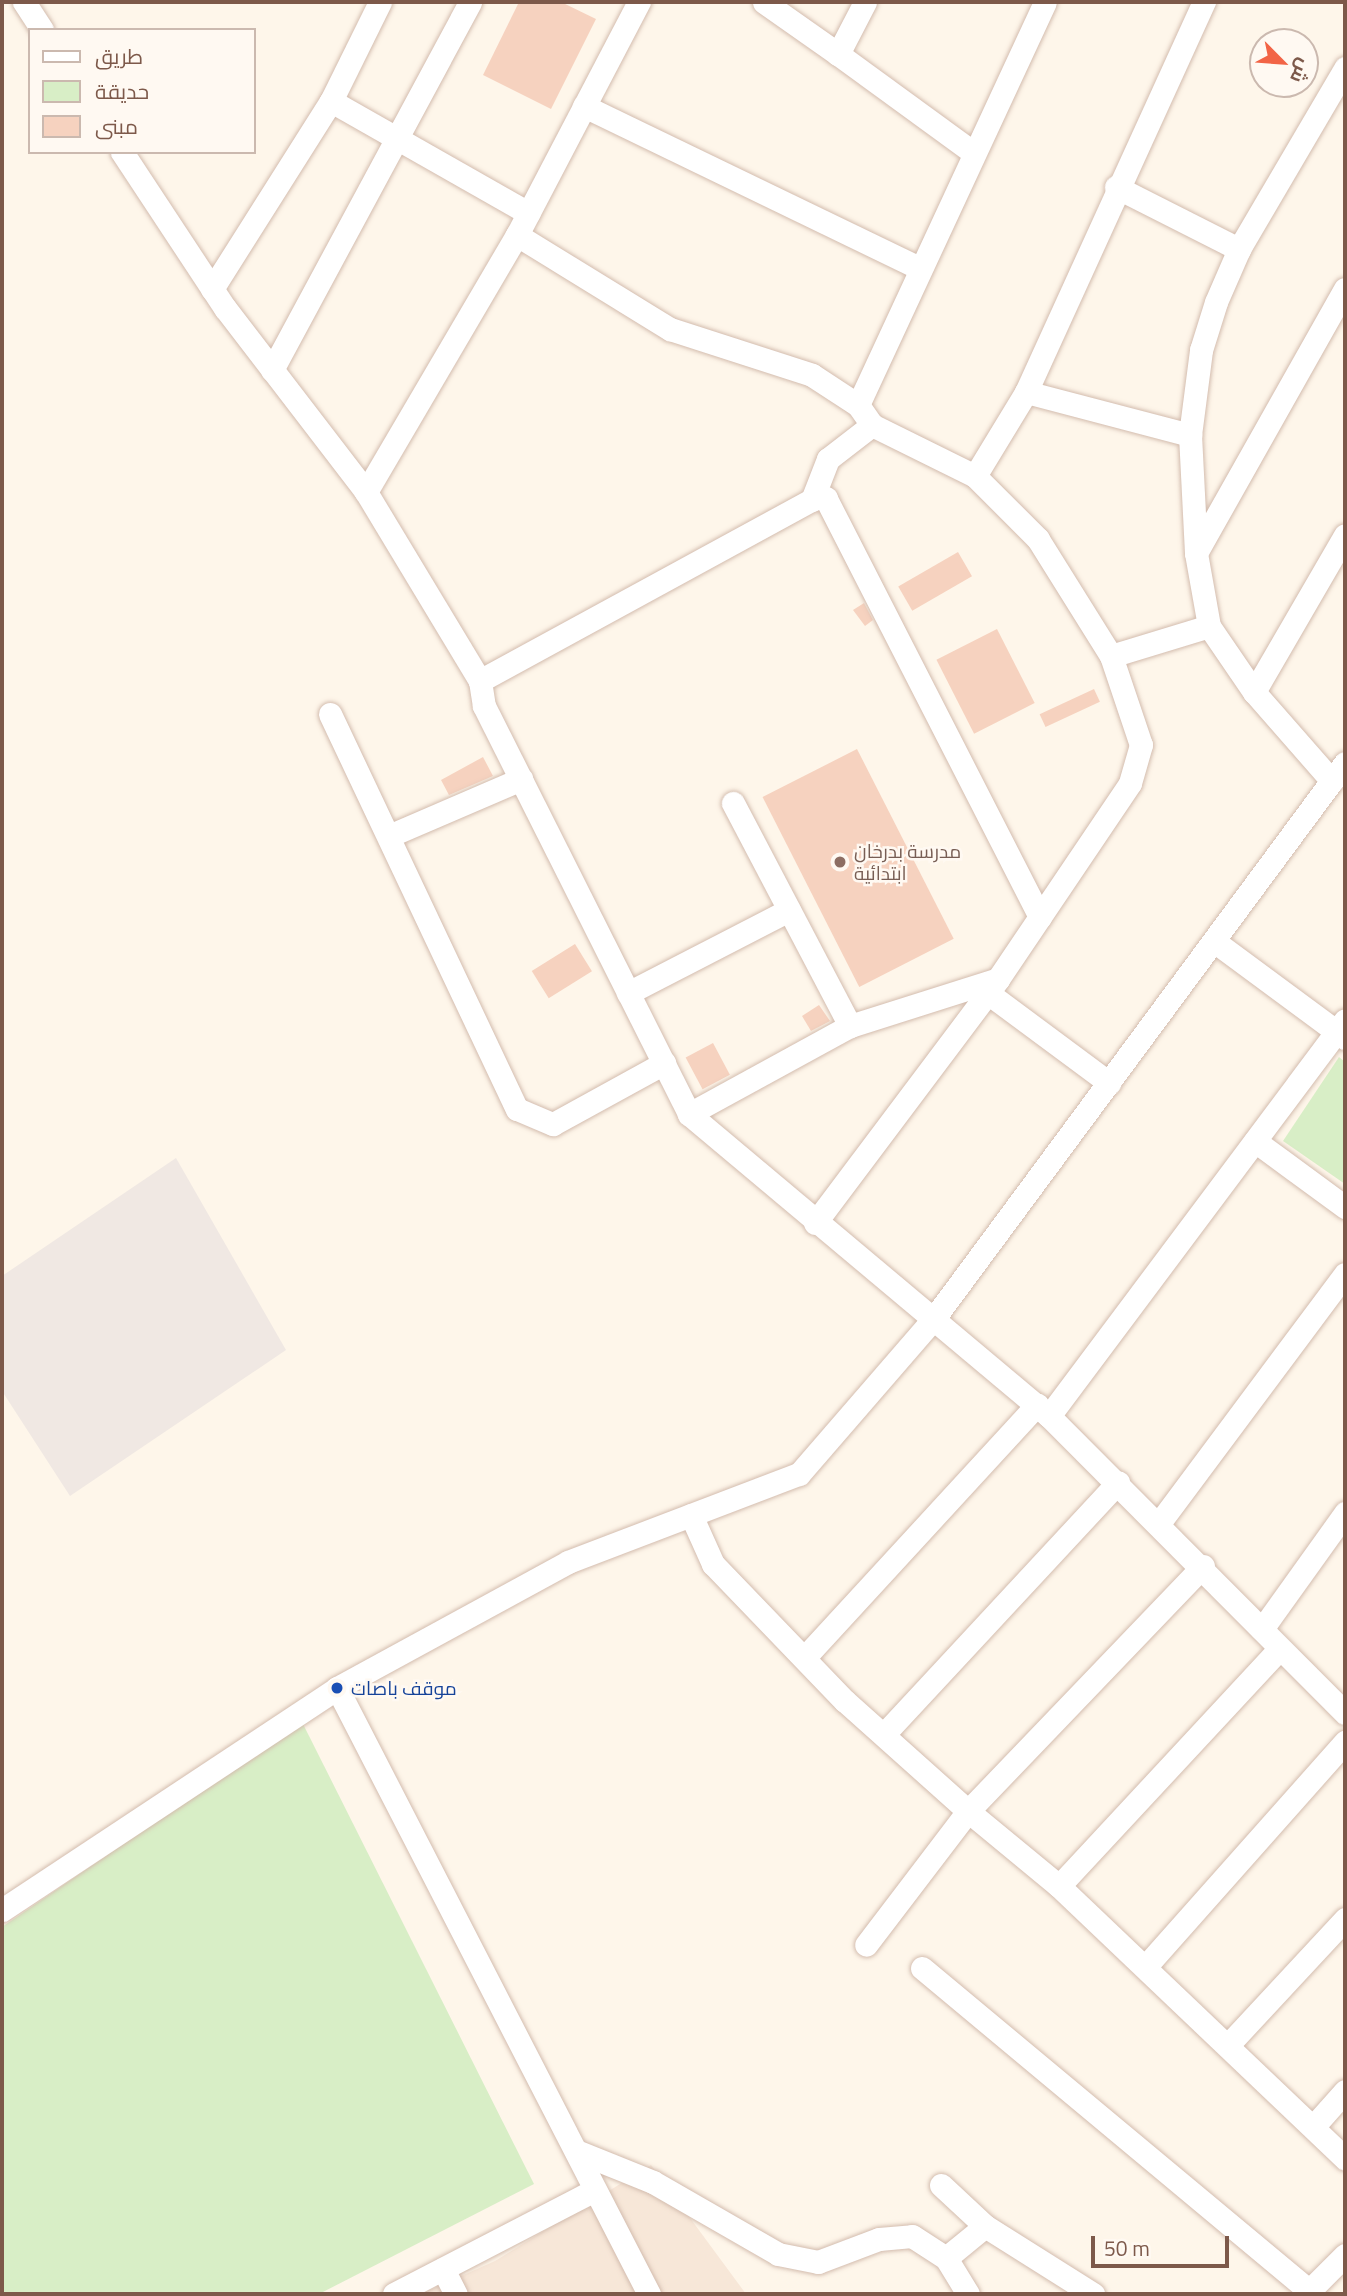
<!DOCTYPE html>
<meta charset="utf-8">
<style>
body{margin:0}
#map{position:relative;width:1347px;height:2296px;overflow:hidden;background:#fef6ea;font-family:"Titillium Web",Cairo,sans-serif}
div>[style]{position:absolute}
.residential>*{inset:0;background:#f7e7d8}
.industrial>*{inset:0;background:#f0e8e3}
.green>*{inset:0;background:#d8eec6}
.building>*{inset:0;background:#f6d2bf;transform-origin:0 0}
.roads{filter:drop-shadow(0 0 2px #d3bcae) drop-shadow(0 0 2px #d3bcae)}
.street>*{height:23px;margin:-11.5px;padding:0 11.5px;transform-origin:11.5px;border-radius:11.5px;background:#fff}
.dots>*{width:19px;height:19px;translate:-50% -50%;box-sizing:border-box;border:4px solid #fff9f2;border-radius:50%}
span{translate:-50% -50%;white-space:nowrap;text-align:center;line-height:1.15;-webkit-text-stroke:5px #fff9f2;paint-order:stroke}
.education-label{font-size:19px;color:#785e54}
.left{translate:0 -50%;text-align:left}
.transit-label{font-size:19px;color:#164399}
.frame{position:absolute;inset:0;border:4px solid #7d594a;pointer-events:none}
.legend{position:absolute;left:28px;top:28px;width:228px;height:126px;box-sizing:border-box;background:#fff9f2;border:2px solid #cbb9af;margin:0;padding:9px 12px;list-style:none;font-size:21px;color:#7d594a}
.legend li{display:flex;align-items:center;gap:14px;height:35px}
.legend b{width:35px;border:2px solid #cbb9af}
.north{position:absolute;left:1249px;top:28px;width:70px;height:70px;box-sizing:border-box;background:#fff9f2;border:2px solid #cbb9af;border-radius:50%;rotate:115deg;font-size:19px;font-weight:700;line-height:28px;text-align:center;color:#7d594a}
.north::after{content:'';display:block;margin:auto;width:24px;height:32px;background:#f26446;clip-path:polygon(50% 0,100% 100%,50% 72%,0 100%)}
.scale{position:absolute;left:1091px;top:2236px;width:138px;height:32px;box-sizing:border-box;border:4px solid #7d594a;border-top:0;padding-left:9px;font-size:21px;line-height:24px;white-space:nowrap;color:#7d594a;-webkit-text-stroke:5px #fff9f2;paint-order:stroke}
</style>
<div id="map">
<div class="residential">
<div style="clip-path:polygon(651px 2165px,746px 2294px,421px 2294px,495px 2261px)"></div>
</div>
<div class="industrial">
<div style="clip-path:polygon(176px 1158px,286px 1350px,70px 1496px,2px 1391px,2px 1276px)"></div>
</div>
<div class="green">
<div style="clip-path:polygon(1339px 1057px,1345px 1062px,1345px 1184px,1283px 1141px)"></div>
<div style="clip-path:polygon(302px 1722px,534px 2184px,319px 2294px,2px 2294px,2px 1927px)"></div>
</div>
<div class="building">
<div style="clip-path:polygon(519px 2px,561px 2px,596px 19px,551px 109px,483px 75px)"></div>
<div style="left:958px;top:552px;width:28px;height:69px;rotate:60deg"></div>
<div style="clip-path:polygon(864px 603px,873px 620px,865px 626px,853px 610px)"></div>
<div style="left:997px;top:629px;width:83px;height:68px;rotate:63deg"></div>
<div style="left:1094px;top:689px;width:14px;height:60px;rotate:65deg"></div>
<div style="left:857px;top:749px;width:213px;height:106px;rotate:63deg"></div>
<div style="clip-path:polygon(483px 757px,493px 776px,449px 795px,441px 780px)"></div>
<div style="left:575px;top:944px;width:32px;height:51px;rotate:58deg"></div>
<div style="clip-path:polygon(819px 1005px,830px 1021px,811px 1031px,802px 1016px)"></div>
<div style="left:713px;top:1043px;width:36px;height:31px;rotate:62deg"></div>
</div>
<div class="roads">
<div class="street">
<div style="left:24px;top:2px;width:33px;rotate:57deg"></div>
<div style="left:380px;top:2px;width:110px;rotate:116.3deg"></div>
<div style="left:331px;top:101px;width:227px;rotate:29.6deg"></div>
<div style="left:764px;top:2px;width:90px;rotate:35.1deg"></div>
<div style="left:865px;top:2px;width:59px;rotate:117.4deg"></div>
<div style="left:838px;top:54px;width:168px;rotate:36.1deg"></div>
<div style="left:584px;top:106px;width:372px;rotate:25.8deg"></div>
<div style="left:122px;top:152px;width:187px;rotate:56.6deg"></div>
<div style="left:225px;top:308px;width:232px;rotate:52.5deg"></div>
<div style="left:366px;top:492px;width:221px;rotate:58.9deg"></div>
<div style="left:1116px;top:187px;width:138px;rotate:26.8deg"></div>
<div style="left:517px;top:235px;width:180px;rotate:31.6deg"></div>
<div style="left:670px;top:329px;width:149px;rotate:17.9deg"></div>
<div style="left:812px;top:375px;width:55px;rotate:33.1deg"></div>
<div style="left:212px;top:289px;width:222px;rotate:-57.7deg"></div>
<div style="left:272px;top:370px;width:418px;rotate:-61.7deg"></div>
<div style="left:1026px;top:392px;width:170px;rotate:14.7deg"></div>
<div style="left:975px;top:476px;width:98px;rotate:-58.7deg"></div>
<div style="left:1026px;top:392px;width:429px;rotate:-65.5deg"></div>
<div style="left:366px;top:492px;width:298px;rotate:-59.6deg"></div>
<div style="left:517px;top:235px;width:263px;rotate:-62.4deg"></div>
<div style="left:812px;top:500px;width:44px;rotate:-68.7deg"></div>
<div style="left:828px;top:459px;width:56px;rotate:-37.7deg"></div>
<div style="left:1196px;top:553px;width:303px;rotate:-60.6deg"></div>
<div style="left:1111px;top:656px;width:102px;rotate:-17deg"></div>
<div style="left:1254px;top:692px;width:181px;rotate:-59.9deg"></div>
<div style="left:330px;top:714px;width:437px;rotate:64.7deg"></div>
<div style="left:517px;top:1109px;width:39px;rotate:23deg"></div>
<div style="left:553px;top:1124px;width:127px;rotate:-28.8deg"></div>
<div style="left:1332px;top:781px;width:118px;rotate:-131.2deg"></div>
<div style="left:1254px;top:692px;width:80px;rotate:-124.3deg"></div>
<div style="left:1209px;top:626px;width:74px;rotate:-100.1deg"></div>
<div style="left:1196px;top:553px;width:118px;rotate:-92.9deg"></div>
<div style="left:1190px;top:435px;width:86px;rotate:-82.6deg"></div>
<div style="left:1201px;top:350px;width:50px;rotate:-72.6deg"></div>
<div style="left:1216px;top:302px;width:58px;rotate:-66.5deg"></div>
<div style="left:1239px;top:249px;width:210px;rotate:-59.6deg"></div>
<div style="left:733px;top:803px;width:252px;rotate:62.3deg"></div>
<div style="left:391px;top:835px;width:142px;rotate:-23.3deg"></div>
<div style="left:1040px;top:917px;width:470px;rotate:-117.1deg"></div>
<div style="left:826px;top:498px;width:11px;rotate:180deg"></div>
<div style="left:815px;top:498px;width:382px;rotate:151.4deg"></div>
<div style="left:480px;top:681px;width:25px;rotate:81deg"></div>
<div style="left:484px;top:706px;width:457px;rotate:63.3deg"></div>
<div style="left:689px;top:1114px;width:470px;rotate:40deg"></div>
<div style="left:1049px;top:1416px;width:419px;rotate:45.1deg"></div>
<div style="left:1214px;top:941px;width:163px;rotate:36.5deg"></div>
<div style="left:628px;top:993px;width:181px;rotate:-27.3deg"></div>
<div style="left:988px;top:993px;width:151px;rotate:36.6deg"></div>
<div style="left:689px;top:1114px;width:183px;rotate:-28.7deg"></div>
<div style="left:850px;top:1026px;width:155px;rotate:-17.6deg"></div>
<div style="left:1255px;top:1141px;width:112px;rotate:36.3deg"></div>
<div style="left:815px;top:1223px;width:305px;rotate:-53.1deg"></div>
<div style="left:998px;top:979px;width:236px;rotate:-56deg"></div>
<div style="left:1130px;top:783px;width:40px;rotate:-74deg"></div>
<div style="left:1141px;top:745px;width:94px;rotate:-108.6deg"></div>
<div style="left:1111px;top:656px;width:138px;rotate:-122deg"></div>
<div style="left:1038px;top:539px;width:89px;rotate:-135deg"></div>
<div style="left:975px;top:476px;width:115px;rotate:-153.7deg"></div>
<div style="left:872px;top:425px;width:24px;rotate:-125deg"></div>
<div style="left:858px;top:405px;width:444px;rotate:-65.1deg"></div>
<div style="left:1049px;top:1416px;width:494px;rotate:-53.2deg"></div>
<div style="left:691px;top:1515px;width:54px;rotate:65.8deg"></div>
<div style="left:713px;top:1564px;width:190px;rotate:46.1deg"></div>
<div style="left:845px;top:1701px;width:165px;rotate:41.8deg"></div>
<div style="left:968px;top:1811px;width:168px;rotate:127.3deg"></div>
<div style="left:1160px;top:1522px;width:309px;rotate:-53.3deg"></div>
<div style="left:1203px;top:1566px;width:339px;rotate:133.8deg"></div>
<div style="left:968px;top:1811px;width:118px;rotate:39.5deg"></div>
<div style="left:1059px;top:1886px;width:395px;rotate:43.6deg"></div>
<div style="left:1262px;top:1629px;width:143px;rotate:-54.4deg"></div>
<div style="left:805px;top:1657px;width:343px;rotate:-47.4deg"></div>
<div style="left:337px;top:1688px;width:682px;rotate:62.76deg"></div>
<div style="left:886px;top:1732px;width:341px;rotate:-47.1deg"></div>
<div style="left:1059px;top:1886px;width:323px;rotate:-47.1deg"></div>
<div style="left:2px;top:1910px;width:402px;rotate:-33.5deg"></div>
<div style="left:337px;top:1688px;width:263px;rotate:-28.6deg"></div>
<div style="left:568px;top:1562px;width:247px;rotate:-20.9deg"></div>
<div style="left:799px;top:1474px;width:208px;rotate:-49.1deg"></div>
<div style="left:935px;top:1317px;width:689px;rotate:-53.5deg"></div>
<div style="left:1146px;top:1966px;width:300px;rotate:-48.4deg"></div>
<div style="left:922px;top:1968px;width:509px;rotate:39.82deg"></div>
<div style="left:1228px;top:2045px;width:172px;rotate:-47.1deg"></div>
<div style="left:1313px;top:2127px;width:48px;rotate:-48.4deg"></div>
<div style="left:576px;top:2151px;width:83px;rotate:21.9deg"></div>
<div style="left:653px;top:2182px;width:144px;rotate:29.9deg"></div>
<div style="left:778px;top:2254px;width:41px;rotate:11.3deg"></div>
<div style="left:818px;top:2262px;width:65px;rotate:-20.7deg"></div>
<div style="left:879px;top:2239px;width:33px;rotate:-5deg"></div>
<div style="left:912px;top:2236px;width:40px;rotate:32.9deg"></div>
<div style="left:946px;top:2258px;width:42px;rotate:58.6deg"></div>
<div style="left:941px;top:2185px;width:60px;rotate:43deg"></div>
<div style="left:985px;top:2226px;width:128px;rotate:32.2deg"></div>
<div style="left:946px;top:2258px;width:50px;rotate:-39.4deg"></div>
<div style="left:443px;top:2269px;width:28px;rotate:63deg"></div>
<div style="left:1309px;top:2291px;width:51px;rotate:-45deg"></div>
<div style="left:394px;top:2294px;width:226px;rotate:-27.4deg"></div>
</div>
</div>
<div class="dots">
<div style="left:840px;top:862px;background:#8d6e63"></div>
<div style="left:337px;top:1688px;background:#1a4fb4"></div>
</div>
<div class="education-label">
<span class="left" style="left:854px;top:862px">مدرسة بدرخان<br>ابتدائية</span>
</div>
<div class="transit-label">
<span class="left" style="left:351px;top:1688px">موقف باصات</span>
</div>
<div class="frame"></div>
<ul class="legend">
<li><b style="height:9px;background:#fff"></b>طريق</li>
<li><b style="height:19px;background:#d8eec6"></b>حديقة</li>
<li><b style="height:19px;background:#f6d2bf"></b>مبنى</li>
</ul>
<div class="north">ش</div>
<div class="scale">50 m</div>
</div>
